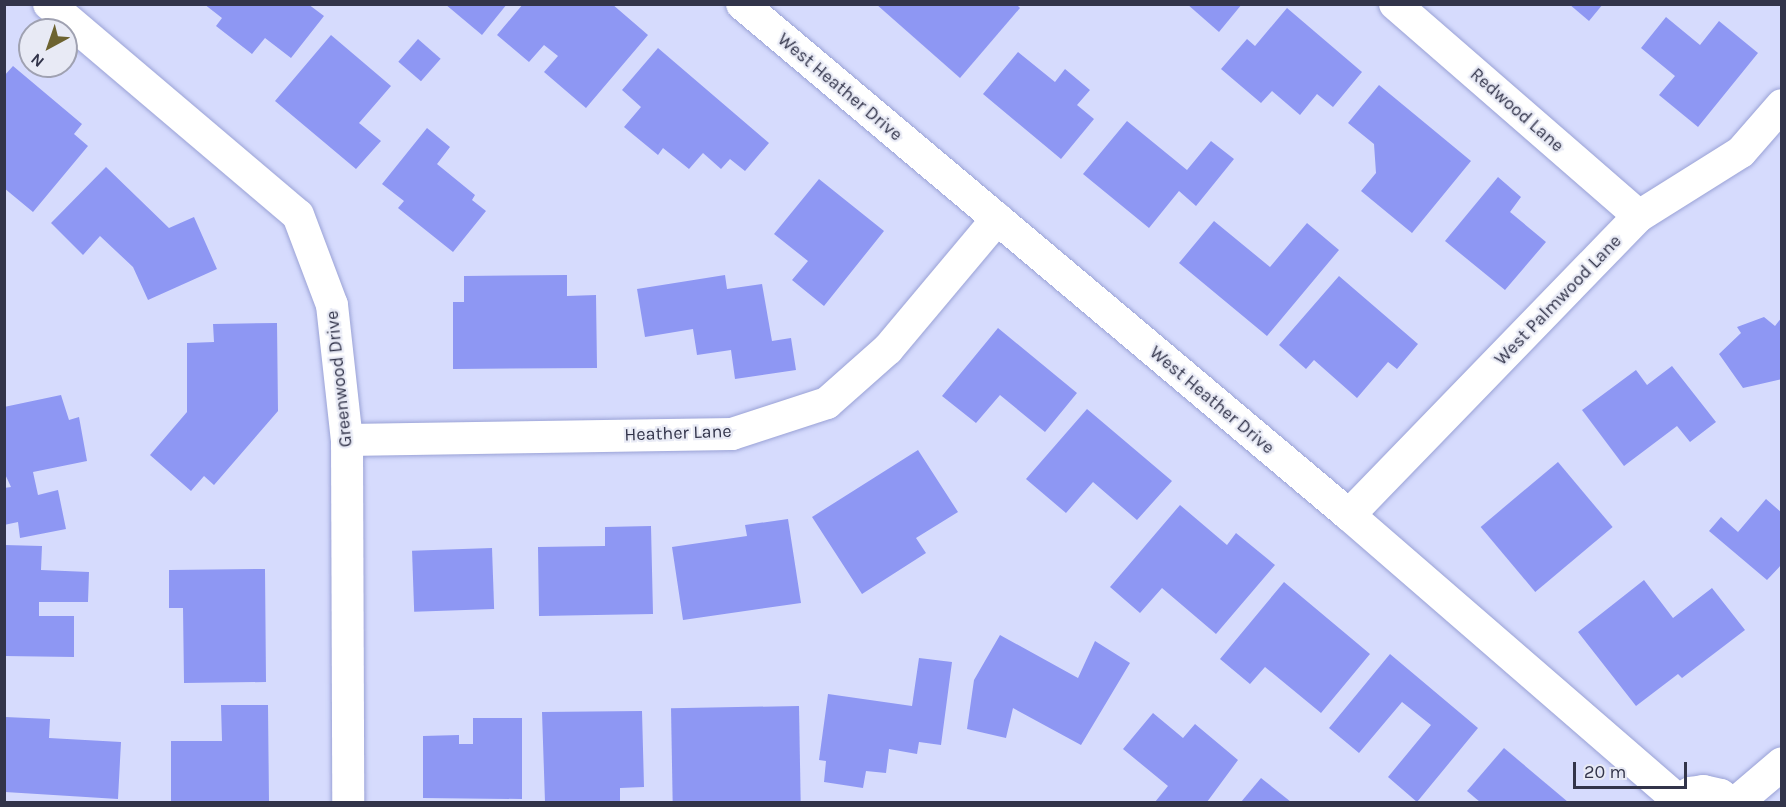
<!DOCTYPE html>
<style>
body{margin:0}
#map{position:relative;width:1786px;height:807px;overflow:hidden;background:#d6dbfd;font-family:Karla,sans-serif}
div>[style]{position:absolute}
.building>*{inset:0;background:#8e97f3;transform-origin:0 0}
.roads{filter:drop-shadow(0 0 2px #9aa2d6) drop-shadow(0 0 2px #9aa2d6)}
.minor>*{height:32px;margin:-16px;padding:0 16px;transform-origin:16px;border-radius:16px;background:#fff}
.tertiary>*{height:33px;margin:-16.5px;padding:0 16.5px;transform-origin:16.5px;border-radius:16.5px;background:#fff}
span{translate:-50% -50%;white-space:nowrap;text-align:center;line-height:1.15;-webkit-text-stroke:4.5px #e8eaf5;paint-order:stroke}
.street-label{font-size:18px;color:#32344a}
.frame{position:absolute;inset:0;border:6px solid #32344a;pointer-events:none}
.north{position:absolute;left:18px;top:18px;width:60px;height:60px;box-sizing:border-box;background:#e8eaf5;border:2px solid #9fa1b1;border-radius:50%;rotate:220deg;font-size:16px;font-weight:700;line-height:24px;text-align:center;color:#32344a}
.north::after{content:'';display:block;margin:auto;width:21px;height:27px;background:#6d6330;clip-path:polygon(50% 0,100% 100%,50% 72%,0 100%)}
.scale{position:absolute;left:1573px;top:762px;width:114px;height:27px;box-sizing:border-box;border:3px solid #32344a;border-top:0;padding-left:8px;font-size:18px;line-height:21px;white-space:nowrap;color:#32344a;-webkit-text-stroke:4px #e8eaf5;paint-order:stroke}
</style>
<div id="map">
<div class="building">
<div style="clip-path:polygon(204px 4px,308px 4px,324px 16px,291px 58px,265px 38px,252px 54px,216px 26px,222px 18px)"></div>
<div style="clip-path:polygon(445px 4px,507px 4px,482px 35px)"></div>
<div style="clip-path:polygon(523px 4px,612px 4px,648px 35px,586px 108px,544px 72px,558px 56px,544px 45px,529px 62px,497px 35px)"></div>
<div style="clip-path:polygon(876px 4px,1016px 4px,1020px 8px,960px 78px)"></div>
<div style="clip-path:polygon(1187px 4px,1242px 4px,1219px 32px)"></div>
<div style="clip-path:polygon(1569px 4px,1603px 4px,1589px 21px)"></div>
<div style="clip-path:polygon(1287px 8px,1362px 72px,1333px 107px,1317px 94px,1300px 115px,1272px 91px,1261px 103px,1221px 69px,1247px 39px,1255px 46px)"></div>
<div style="clip-path:polygon(1666px 17px,1700px 45px,1719px 21px,1758px 53px,1698px 127px,1659px 95px,1675px 76px,1641px 48px)"></div>
<div style="clip-path:polygon(331px 35px,391px 86px,359px 123px,381px 141px,356px 169px,275px 101px)"></div>
<div style="left:418px;top:39px;width:30px;height:30px;rotate:41deg"></div>
<div style="clip-path:polygon(658px 48px,769px 143px,745px 171px,730px 159px,721px 169px,703px 153px,689px 169px,663px 148px,658px 155px,624px 127px,641px 107px,622px 90px)"></div>
<div style="clip-path:polygon(1018px 52px,1055px 82px,1065px 69px,1090px 90px,1077px 105px,1094px 119px,1061px 159px,983px 94px)"></div>
<div style="clip-path:polygon(13px 66px,82px 124px,74px 134px,88px 146px,33px 212px,4px 188px,4px 76px)"></div>
<div style="clip-path:polygon(1379px 85px,1471px 161px,1412px 233px,1361px 191px,1376px 173px,1374px 144px,1348px 123px)"></div>
<div style="clip-path:polygon(1127px 121px,1187px 170px,1211px 141px,1234px 159px,1196px 206px,1179px 191px,1149px 228px,1083px 174px)"></div>
<div style="clip-path:polygon(427px 128px,450px 147px,437px 164px,475px 195px,472px 200px,486px 211px,453px 252px,398px 208px,404px 201px,382px 184px)"></div>
<div style="clip-path:polygon(106px 167px,169px 228px,194px 217px,217px 269px,148px 300px,133px 267px,100px 236px,83px 255px,51px 223px)"></div>
<div style="clip-path:polygon(1498px 177px,1521px 197px,1510px 212px,1546px 242px,1505px 290px,1445px 241px)"></div>
<div style="clip-path:polygon(819px 179px,884px 231px,824px 306px,792px 280px,808px 261px,774px 234px)"></div>
<div style="clip-path:polygon(1214px 221px,1270px 267px,1307px 223px,1339px 250px,1267px 336px,1179px 263px)"></div>
<div style="clip-path:polygon(567px 275px,567px 296px,596px 295px,597px 368px,453px 369px,453px 302px,464px 302px,464px 276px)"></div>
<div style="clip-path:polygon(725px 275px,727px 289px,762px 284px,772px 341px,791px 338px,796px 370px,735px 379px,731px 350px,697px 355px,693px 329px,645px 337px,637px 289px)"></div>
<div style="clip-path:polygon(1339px 276px,1418px 344px,1397px 369px,1388px 362px,1357px 398px,1314px 360px,1306px 369px,1279px 345px)"></div>
<div style="clip-path:polygon(1764px 317px,1775px 326px,1782px 317px,1782px 379px,1743px 388px,1719px 354px,1741px 333px,1737px 327px)"></div>
<div style="clip-path:polygon(277px 323px,278px 411px,214px 485px,204px 476px,191px 491px,150px 455px,187px 412px,187px 343px,214px 342px,213px 324px)"></div>
<div style="clip-path:polygon(998px 328px,1077px 393px,1045px 432px,1000px 395px,976px 423px,942px 396px)"></div>
<div style="clip-path:polygon(1672px 366px,1716px 422px,1690px 442px,1677px 426px,1624px 466px,1582px 410px,1636px 370px,1647px 385px)"></div>
<div style="clip-path:polygon(61px 395px,69px 420px,79px 417px,87px 461px,33px 472px,38px 495px,58px 490px,66px 529px,20px 538px,18px 522px,4px 525px,4px 488px,11px 487px,4px 472px,4px 407px)"></div>
<div style="clip-path:polygon(1087px 409px,1172px 481px,1137px 520px,1093px 482px,1066px 513px,1026px 479px)"></div>
<div style="clip-path:polygon(918px 450px,958px 512px,916px 538px,926px 553px,862px 594px,812px 517px)"></div>
<div style="left:1558px;top:462px;width:85px;height:101px;rotate:50deg"></div>
<div style="clip-path:polygon(1766px 499px,1782px 513px,1782px 564px,1767px 580px,1709px 531px,1721px 517px,1738px 532px)"></div>
<div style="clip-path:polygon(1180px 505px,1227px 545px,1236px 533px,1275px 565px,1216px 634px,1162px 588px,1140px 613px,1110px 587px)"></div>
<div style="clip-path:polygon(788px 519px,801px 603px,683px 620px,672px 547px,747px 536px,745px 525px)"></div>
<div style="clip-path:polygon(651px 526px,653px 614px,539px 616px,538px 547px,605px 546px,605px 527px)"></div>
<div style="clip-path:polygon(4px 545px,42px 546px,41px 570px,89px 572px,88px 602px,39px 602px,39px 616px,74px 616px,74px 657px,4px 656px)"></div>
<div style="left:492px;top:548px;width:61px;height:80px;rotate:88deg"></div>
<div style="clip-path:polygon(265px 569px,266px 682px,184px 683px,183px 608px,169px 608px,169px 570px)"></div>
<div style="clip-path:polygon(1644px 580px,1673px 618px,1712px 588px,1745px 630px,1682px 678px,1678px 674px,1636px 706px,1578px 632px)"></div>
<div style="clip-path:polygon(1284px 582px,1370px 654px,1321px 713px,1265px 667px,1250px 684px,1220px 659px)"></div>
<div style="clip-path:polygon(1000px 635px,1078px 678px,1095px 641px,1130px 663px,1081px 745px,1013px 708px,1006px 738px,967px 729px,974px 680px)"></div>
<div style="clip-path:polygon(1390px 654px,1478px 728px,1417px 802px,1388px 777px,1431px 725px,1402px 702px,1359px 753px,1329px 728px)"></div>
<div style="clip-path:polygon(919px 658px,952px 662px,941px 745px,919px 742px,917px 754px,889px 749px,886px 773px,866px 771px,863px 788px,824px 782px,826px 761px,819px 760px,828px 694px,912px 706px)"></div>
<div style="clip-path:polygon(221px 705px,268px 705px,269px 802px,171px 802px,171px 741px,222px 741px)"></div>
<div style="left:799px;top:706px;width:96px;height:128px;rotate:89deg"></div>
<div style="clip-path:polygon(642px 711px,644px 787px,620px 788px,620px 802px,545px 802px,542px 712px)"></div>
<div style="clip-path:polygon(1153px 713px,1183px 738px,1195px 724px,1238px 760px,1207px 802px,1155px 802px,1168px 786px,1123px 749px)"></div>
<div style="clip-path:polygon(5px 717px,50px 719px,49px 738px,121px 742px,118px 799px,5px 792px)"></div>
<div style="clip-path:polygon(473px 718px,522px 718px,522px 799px,423px 798px,423px 736px,459px 735px,459px 744px,473px 744px)"></div>
<div style="clip-path:polygon(1504px 748px,1568px 802px,1480px 802px,1467px 791px)"></div>
<div style="clip-path:polygon(1261px 778px,1291px 802px,1241px 802px)"></div>
</div>
<div class="roads">
<div class="minor">
<div style="left:49px;top:4px;width:326px;rotate:40.3deg"></div>
<div style="left:298px;top:215px;width:96px;rotate:69.3deg"></div>
<div style="left:332px;top:305px;width:136px;rotate:83.7deg"></div>
<div style="left:347px;top:440px;width:362px;rotate:89.8deg"></div>
<div style="left:742px;top:4px;width:793px;rotate:40.09deg"></div>
<div style="left:1349px;top:515px;width:435px;rotate:40.9deg"></div>
<div style="left:1395px;top:4px;width:323px;rotate:41deg"></div>
<div style="left:347px;top:440px;width:385px;rotate:-0.9deg"></div>
<div style="left:732px;top:434px;width:100px;rotate:-18.1deg"></div>
<div style="left:827px;top:403px;width:81px;rotate:-41.5deg"></div>
<div style="left:888px;top:349px;width:170px;rotate:-50deg"></div>
<div style="left:1349px;top:515px;width:417px;rotate:-45.9deg"></div>
<div style="left:1639px;top:216px;width:120px;rotate:-32.1deg"></div>
<div style="left:1741px;top:152px;width:62px;rotate:-48.9deg"></div>
</div>
<div class="tertiary">
<div style="left:1676px;top:802px;width:17px;rotate:-33deg"></div>
<div style="left:1690px;top:793px;width:13px;rotate:-9deg"></div>
<div style="left:1703px;top:791px;width:17px;rotate:13deg"></div>
<div style="left:1720px;top:795px;width:11px;rotate:38deg"></div>
<div style="left:1736px;top:802px;width:60px;rotate:-40.3deg"></div>
</div>
</div>
<div class="street-label">
<span style="left:840px;top:87px;rotate:40deg">West Heather Drive</span>
<span style="left:1517px;top:110px;rotate:41deg">Redwood Lane</span>
<span style="left:1558px;top:300px;rotate:-46deg">West Palmwood Lane</span>
<span style="left:339px;top:379px;rotate:-96deg">Greenwood Drive</span>
<span style="left:1212px;top:400px;rotate:40deg">West Heather Drive</span>
<span style="left:678px;top:433px;rotate:-2deg">Heather Lane</span>
</div>
<div class="frame"></div>
<div class="north">N</div>
<div class="scale">20 m</div>
</div>
